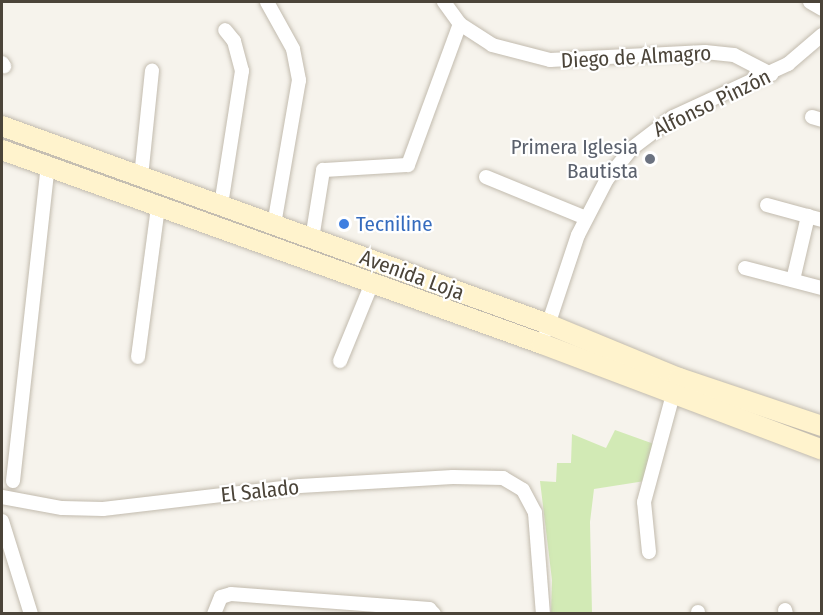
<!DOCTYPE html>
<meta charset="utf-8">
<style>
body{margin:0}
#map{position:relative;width:823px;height:615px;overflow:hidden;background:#f6f3ec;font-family:"Fira Sans Condensed",sans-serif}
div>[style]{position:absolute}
.green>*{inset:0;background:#d2eab5}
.roads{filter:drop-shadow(0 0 2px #c2bbae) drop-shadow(0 0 2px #c2bbae)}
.minor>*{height:14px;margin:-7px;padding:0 7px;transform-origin:7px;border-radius:7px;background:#fff}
.secondary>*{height:20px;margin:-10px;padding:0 10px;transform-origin:10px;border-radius:10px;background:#fff3cd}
.dots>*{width:16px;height:16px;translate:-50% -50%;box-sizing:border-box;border:3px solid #fff;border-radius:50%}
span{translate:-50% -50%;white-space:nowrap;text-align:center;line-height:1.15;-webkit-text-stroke:4.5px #fff;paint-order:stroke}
.street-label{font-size:21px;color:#4b4439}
.worship-label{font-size:21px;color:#5b616d}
.right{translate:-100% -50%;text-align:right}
.shop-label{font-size:21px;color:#366cbe}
.left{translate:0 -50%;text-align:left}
.frame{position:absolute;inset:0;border:3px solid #4b4439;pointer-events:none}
</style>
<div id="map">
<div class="green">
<div style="clip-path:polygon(615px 430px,654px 444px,645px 481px,594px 489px,590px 522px,592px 613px,551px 613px,552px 580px,540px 481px,556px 482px,557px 463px,571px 463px,572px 434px,606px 448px)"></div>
</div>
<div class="roads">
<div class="minor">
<div style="left:267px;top:2px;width:54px;rotate:61deg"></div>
<div style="left:293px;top:49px;width:32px;rotate:79deg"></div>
<div style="left:299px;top:80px;width:147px;rotate:99.8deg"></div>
<div style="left:444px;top:2px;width:27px;rotate:54deg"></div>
<div style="left:460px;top:24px;width:38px;rotate:33deg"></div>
<div style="left:492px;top:45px;width:60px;rotate:14.5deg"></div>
<div style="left:550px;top:60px;width:155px;rotate:-3deg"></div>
<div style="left:705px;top:52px;width:29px;rotate:6deg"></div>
<div style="left:734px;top:55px;width:42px;rotate:27.2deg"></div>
<div style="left:810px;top:2px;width:14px;rotate:30deg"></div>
<div style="left:2px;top:63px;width:4px;rotate:56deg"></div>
<div style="left:812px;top:117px;width:10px;rotate:17deg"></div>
<div style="left:141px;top:177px;width:107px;rotate:-84.1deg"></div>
<div style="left:486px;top:177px;width:108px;rotate:22.3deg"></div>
<div style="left:221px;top:205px;width:136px;rotate:-81.1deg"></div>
<div style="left:242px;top:71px;width:31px;rotate:-105deg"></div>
<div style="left:234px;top:41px;width:14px;rotate:-129deg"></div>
<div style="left:767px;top:205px;width:57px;rotate:15.3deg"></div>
<div style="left:312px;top:239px;width:70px;rotate:-80.9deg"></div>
<div style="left:323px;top:170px;width:85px;rotate:-3.4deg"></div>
<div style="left:408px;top:165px;width:150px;rotate:-69.8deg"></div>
<div style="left:745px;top:268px;width:80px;rotate:14.6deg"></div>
<div style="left:793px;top:280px;width:66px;rotate:-76.8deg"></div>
<div style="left:546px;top:331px;width:101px;rotate:-71.6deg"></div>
<div style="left:578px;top:235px;width:63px;rotate:-62.6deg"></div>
<div style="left:607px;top:179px;width:38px;rotate:-51deg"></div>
<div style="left:631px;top:149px;width:53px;rotate:-37.3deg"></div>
<div style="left:673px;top:117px;width:127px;rotate:-24.7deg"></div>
<div style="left:788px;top:64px;width:45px;rotate:-40.5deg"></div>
<div style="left:138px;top:357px;width:151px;rotate:-82.4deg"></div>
<div style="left:340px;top:361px;width:84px;rotate:-67.7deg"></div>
<div style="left:13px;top:481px;width:317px;rotate:-83.7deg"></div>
<div style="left:2px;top:497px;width:61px;rotate:10.4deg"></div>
<div style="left:62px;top:508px;width:41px;rotate:1.4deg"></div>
<div style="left:103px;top:509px;width:198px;rotate:-6.7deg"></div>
<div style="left:300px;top:486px;width:153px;rotate:-3.4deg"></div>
<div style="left:453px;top:477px;width:50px;rotate:1.1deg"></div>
<div style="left:503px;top:478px;width:23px;rotate:31deg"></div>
<div style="left:523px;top:490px;width:26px;rotate:62deg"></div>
<div style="left:535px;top:513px;width:101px;rotate:85.5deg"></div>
<div style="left:2px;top:521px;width:97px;rotate:72.7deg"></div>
<div style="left:649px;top:552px;width:50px;rotate:-95.7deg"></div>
<div style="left:644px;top:502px;width:119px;rotate:-74.9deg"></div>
<div style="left:785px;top:610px;width:4px;rotate:76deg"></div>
<div style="left:698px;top:612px;width:2px;rotate:90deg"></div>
<div style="left:214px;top:614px;width:18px;rotate:-68deg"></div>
<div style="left:221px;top:597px;width:10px;rotate:-17deg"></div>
<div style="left:231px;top:594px;width:199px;rotate:4.3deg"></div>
<div style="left:429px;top:609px;width:7px;rotate:45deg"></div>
</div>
<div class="secondary">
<div style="left:2px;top:126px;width:581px;rotate:19.93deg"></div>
<div style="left:548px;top:324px;width:142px;rotate:22.4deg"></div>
<div style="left:679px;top:378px;width:151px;rotate:18.6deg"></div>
<div style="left:2px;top:150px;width:574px;rotate:19.76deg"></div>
<div style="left:542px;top:344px;width:299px;rotate:20.7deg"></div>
</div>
</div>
<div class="dots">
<div style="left:650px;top:159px;background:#6b7280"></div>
<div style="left:344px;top:224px;background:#3f7fe0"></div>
</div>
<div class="street-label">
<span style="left:636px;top:57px;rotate:-3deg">Diego de Almagro</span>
<span style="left:712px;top:103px;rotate:-26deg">Alfonso Pinzón</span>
<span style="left:412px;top:275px;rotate:20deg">Avenida Loja</span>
<span style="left:260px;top:491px;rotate:-6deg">El Salado</span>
</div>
<div class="worship-label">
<span class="right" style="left:638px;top:159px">Primera Iglesia<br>Bautista</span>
</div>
<div class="shop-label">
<span class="left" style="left:356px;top:224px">Tecniline</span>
</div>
<div class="frame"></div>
</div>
